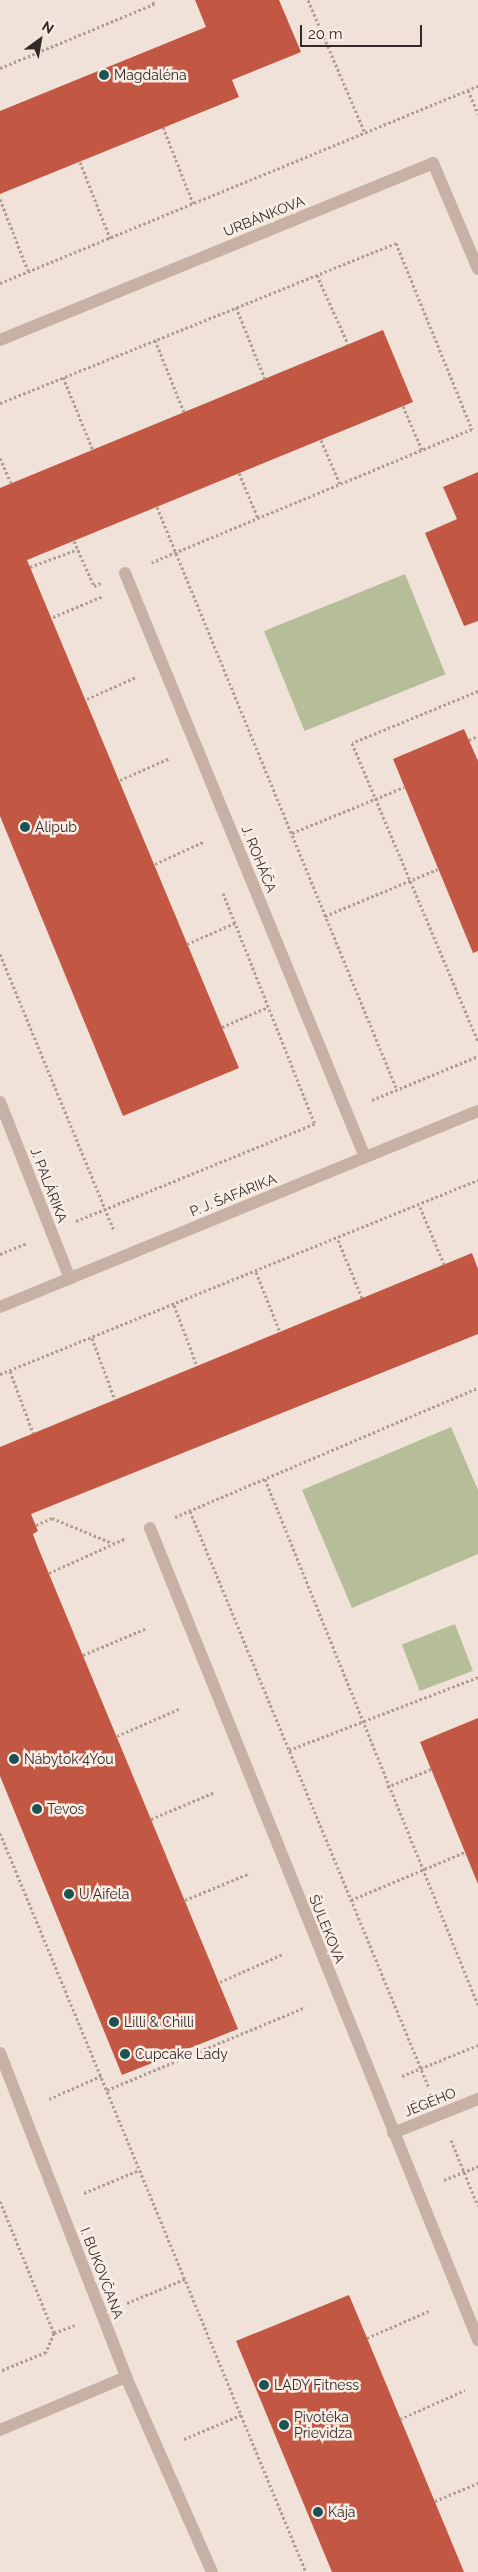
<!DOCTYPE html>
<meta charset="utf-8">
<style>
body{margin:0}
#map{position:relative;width:478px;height:2572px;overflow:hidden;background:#f0e2d8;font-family:Raleway,sans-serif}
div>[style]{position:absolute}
.green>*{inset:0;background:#b5be99;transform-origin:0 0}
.building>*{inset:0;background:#c25744}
.path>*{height:3px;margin-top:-1.5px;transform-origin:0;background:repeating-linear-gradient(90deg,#b39b8f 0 2.5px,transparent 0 5px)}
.service>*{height:12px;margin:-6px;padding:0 6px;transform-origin:6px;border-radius:6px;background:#c7b1a5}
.minor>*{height:12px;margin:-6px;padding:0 6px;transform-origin:6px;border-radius:6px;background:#c7b1a5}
.dots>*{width:14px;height:14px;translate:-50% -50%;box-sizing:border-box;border:2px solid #f8ede4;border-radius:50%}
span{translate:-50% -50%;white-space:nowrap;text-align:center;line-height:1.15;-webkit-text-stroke:5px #f8ede4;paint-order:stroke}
.poi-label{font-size:14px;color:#332926}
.left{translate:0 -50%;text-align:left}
.street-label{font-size:14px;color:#332926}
.north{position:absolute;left:15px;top:15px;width:50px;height:50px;-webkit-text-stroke:4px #f8ede4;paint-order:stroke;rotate:32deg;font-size:14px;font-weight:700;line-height:20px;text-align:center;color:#332926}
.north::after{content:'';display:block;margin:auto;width:18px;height:22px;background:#332926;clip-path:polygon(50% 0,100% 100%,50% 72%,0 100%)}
.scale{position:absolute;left:300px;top:25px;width:122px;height:22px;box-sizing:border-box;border:2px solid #332926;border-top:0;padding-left:6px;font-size:15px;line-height:18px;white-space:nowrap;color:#332926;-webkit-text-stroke:4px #f8ede4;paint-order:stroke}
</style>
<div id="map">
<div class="green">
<div style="left:405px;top:574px;width:108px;height:152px;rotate:68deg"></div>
<div style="clip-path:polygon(451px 1427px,478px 1490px,478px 1554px,352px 1608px,302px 1490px)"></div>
<div style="left:455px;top:1624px;width:50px;height:57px;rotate:69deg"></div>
</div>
<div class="building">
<div style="clip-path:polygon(195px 0,279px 0,301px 52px,232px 80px,239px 97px,0 194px,0 111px,206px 27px)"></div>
<div style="clip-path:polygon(383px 330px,413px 402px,27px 560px,239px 1068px,123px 1116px,0 816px,0 488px)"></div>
<div style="clip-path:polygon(478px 472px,478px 621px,464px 626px,425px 533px,457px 519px,443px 487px)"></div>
<div style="clip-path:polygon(464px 729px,478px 761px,478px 951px,473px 953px,393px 759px)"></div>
<div style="clip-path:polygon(472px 1253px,478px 1269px,478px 1334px,31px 1514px,38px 1531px,33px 1534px,37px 1545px,238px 2029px,122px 2075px,0 1776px,0 1447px)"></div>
<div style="clip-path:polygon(478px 1718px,478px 1884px,420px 1742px)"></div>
<div style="clip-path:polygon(349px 2295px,367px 2338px,464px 2572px,332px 2572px,236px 2341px)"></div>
</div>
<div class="path">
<div style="left:308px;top:0;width:145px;rotate:66.8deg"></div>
<div style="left:0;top:68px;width:167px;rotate:-22.6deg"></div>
<div style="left:154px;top:4px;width:4px;rotate:-117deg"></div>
<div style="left:468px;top:90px;width:26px;rotate:67deg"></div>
<div style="left:163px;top:127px;width:82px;rotate:68.5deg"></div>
<div style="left:80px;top:162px;width:82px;rotate:68.5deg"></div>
<div style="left:0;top:199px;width:77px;rotate:68.7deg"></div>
<div style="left:317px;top:275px;width:76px;rotate:65.8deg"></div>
<div style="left:0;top:283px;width:517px;rotate:-22.4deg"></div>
<div style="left:236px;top:307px;width:78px;rotate:68.1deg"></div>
<div style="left:155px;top:340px;width:78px;rotate:68.1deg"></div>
<div style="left:63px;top:377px;width:79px;rotate:67.7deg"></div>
<div style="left:0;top:403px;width:427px;rotate:-22deg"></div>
<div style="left:396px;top:243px;width:201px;rotate:67.8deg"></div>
<div style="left:472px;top:429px;width:347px;rotate:157.4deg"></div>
<div style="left:403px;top:406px;width:48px;rotate:66.6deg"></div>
<div style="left:321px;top:440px;width:48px;rotate:66.6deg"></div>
<div style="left:0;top:458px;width:27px;rotate:66deg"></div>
<div style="left:239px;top:473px;width:49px;rotate:67.1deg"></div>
<div style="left:157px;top:507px;width:630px;rotate:67.62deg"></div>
<div style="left:74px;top:541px;width:49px;rotate:66deg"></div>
<div style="left:94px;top:586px;width:8px;rotate:-23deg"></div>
<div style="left:30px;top:567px;width:51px;rotate:-20.6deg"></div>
<div style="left:53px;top:617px;width:54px;rotate:-22.8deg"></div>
<div style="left:478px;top:691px;width:136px;rotate:157.6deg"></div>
<div style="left:352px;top:743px;width:324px;rotate:67.1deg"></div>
<div style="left:87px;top:699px;width:54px;rotate:-24.2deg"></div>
<div style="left:469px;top:740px;width:10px;rotate:-24deg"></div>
<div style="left:120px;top:780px;width:55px;rotate:-23.7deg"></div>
<div style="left:292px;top:833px;width:121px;rotate:-22.3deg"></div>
<div style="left:155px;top:864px;width:53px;rotate:-24.6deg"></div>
<div style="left:223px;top:893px;width:249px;rotate:68.3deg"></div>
<div style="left:325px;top:916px;width:122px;rotate:-22.6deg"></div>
<div style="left:187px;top:944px;width:52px;rotate:-23.6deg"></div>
<div style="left:0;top:954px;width:299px;rotate:67.6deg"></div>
<div style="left:222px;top:1027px;width:50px;rotate:-23.5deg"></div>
<div style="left:372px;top:1100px;width:115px;rotate:-22.5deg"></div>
<div style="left:420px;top:1207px;width:62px;rotate:67.2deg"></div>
<div style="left:76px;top:1221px;width:259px;rotate:-22.2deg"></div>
<div style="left:338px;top:1240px;width:63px;rotate:67.5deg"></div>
<div style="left:0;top:1254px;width:29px;rotate:-22deg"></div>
<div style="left:256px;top:1272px;width:65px;rotate:68.2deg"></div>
<div style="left:174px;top:1305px;width:65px;rotate:69.3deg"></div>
<div style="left:92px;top:1338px;width:66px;rotate:69.6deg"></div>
<div style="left:10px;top:1371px;width:66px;rotate:69.6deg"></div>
<div style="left:0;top:1374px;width:516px;rotate:-22.09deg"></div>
<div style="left:265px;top:1479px;width:567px;rotate:67.95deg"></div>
<div style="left:190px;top:1511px;width:625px;rotate:67.5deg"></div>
<div style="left:175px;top:1517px;width:329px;rotate:-23.1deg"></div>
<div style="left:36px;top:1525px;width:17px;rotate:-24deg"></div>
<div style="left:52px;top:1518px;width:65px;rotate:22.6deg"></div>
<div style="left:49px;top:1573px;width:85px;rotate:-24.4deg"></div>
<div style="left:83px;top:1655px;width:69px;rotate:-22.9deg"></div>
<div style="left:117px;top:1736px;width:70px;rotate:-23.6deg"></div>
<div style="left:289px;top:1750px;width:203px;rotate:-21.1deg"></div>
<div style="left:387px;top:1787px;width:48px;rotate:-22.2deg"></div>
<div style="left:151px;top:1819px;width:69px;rotate:-22.9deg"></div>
<div style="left:0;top:1833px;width:800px;rotate:67.51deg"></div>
<div style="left:185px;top:1900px;width:70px;rotate:-22.6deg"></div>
<div style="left:351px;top:1900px;width:124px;rotate:-22.8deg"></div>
<div style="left:220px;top:1982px;width:69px;rotate:-24deg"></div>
<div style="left:402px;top:2076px;width:82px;rotate:-22.2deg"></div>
<div style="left:107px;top:2090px;width:215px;rotate:-22.7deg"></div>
<div style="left:49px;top:2099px;width:57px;rotate:-23.9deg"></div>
<div style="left:451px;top:2140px;width:71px;rotate:67.8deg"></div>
<div style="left:444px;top:2180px;width:37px;rotate:-22deg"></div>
<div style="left:84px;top:2193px;width:60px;rotate:-22.7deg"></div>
<div style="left:0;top:2201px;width:143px;rotate:67.8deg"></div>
<div style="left:54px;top:2333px;width:21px;rotate:113deg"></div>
<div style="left:46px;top:2352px;width:50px;rotate:157.6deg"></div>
<div style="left:127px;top:2303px;width:63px;rotate:-22.5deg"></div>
<div style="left:54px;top:2333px;width:22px;rotate:-21deg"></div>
<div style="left:367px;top:2338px;width:70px;rotate:-23.6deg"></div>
<div style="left:400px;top:2419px;width:71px;rotate:-24deg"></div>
<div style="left:184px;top:2439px;width:62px;rotate:-22.8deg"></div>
<div style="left:435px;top:2501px;width:47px;rotate:-22.7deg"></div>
</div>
<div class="service">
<div style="left:126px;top:2377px;width:213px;rotate:66.2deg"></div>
</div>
<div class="minor">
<div style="left:0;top:340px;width:468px;rotate:-22.2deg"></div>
<div style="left:433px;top:163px;width:115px;rotate:67deg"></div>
<div style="left:125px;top:573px;width:631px;rotate:67.66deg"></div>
<div style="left:0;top:1102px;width:190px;rotate:68.4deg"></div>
<div style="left:0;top:1307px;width:517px;rotate:-22.3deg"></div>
<div style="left:150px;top:1528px;width:876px;rotate:68deg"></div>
<div style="left:0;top:2053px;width:348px;rotate:68.7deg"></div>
<div style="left:126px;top:2377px;width:137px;rotate:157.2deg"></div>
<div style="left:393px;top:2133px;width:92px;rotate:-21.8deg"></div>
</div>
<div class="dots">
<div style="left:104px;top:75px;background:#1d5351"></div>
<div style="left:25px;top:827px;background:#1d5351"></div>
<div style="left:14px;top:1759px;background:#1d5351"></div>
<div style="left:37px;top:1809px;background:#1d5351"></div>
<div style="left:69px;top:1894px;background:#1d5351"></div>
<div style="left:114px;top:2022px;background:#1d5351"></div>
<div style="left:125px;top:2054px;background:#1d5351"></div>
<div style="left:264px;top:2385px;background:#1d5351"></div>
<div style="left:284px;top:2425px;background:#1d5351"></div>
<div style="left:318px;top:2512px;background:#1d5351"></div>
</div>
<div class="poi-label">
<span class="left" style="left:114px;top:75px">Magdaléna</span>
<span class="left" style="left:35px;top:827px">Alipub</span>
<span class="left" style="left:24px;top:1759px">Nábytok 4You</span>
<span class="left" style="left:47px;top:1809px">Tevos</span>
<span class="left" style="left:79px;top:1894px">U Aifela</span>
<span class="left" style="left:124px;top:2022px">Lilli &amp; Chilli</span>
<span class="left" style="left:135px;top:2054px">Cupcake Lady</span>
<span class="left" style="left:274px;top:2385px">LADY Fitness</span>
<span class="left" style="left:294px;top:2425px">Pivotéka<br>Prievidza</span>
<span class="left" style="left:328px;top:2512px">Kaja</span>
</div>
<div class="street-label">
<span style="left:264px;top:216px;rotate:-22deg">URBÁNKOVA</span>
<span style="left:259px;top:859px;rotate:68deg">J. ROHÁČA</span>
<span style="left:49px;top:1185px;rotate:69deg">J. PALÁRIKA</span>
<span style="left:233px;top:1195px;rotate:-22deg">P. J. ŠAFÁRIKA</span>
<span style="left:327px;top:1929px;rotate:68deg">ŠULEKOVA</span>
<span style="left:430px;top:2102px;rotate:-22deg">JÉGÉHO</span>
<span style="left:102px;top:2273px;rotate:69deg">I. BUKOVČANA</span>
</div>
<div class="north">N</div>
<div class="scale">20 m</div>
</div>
